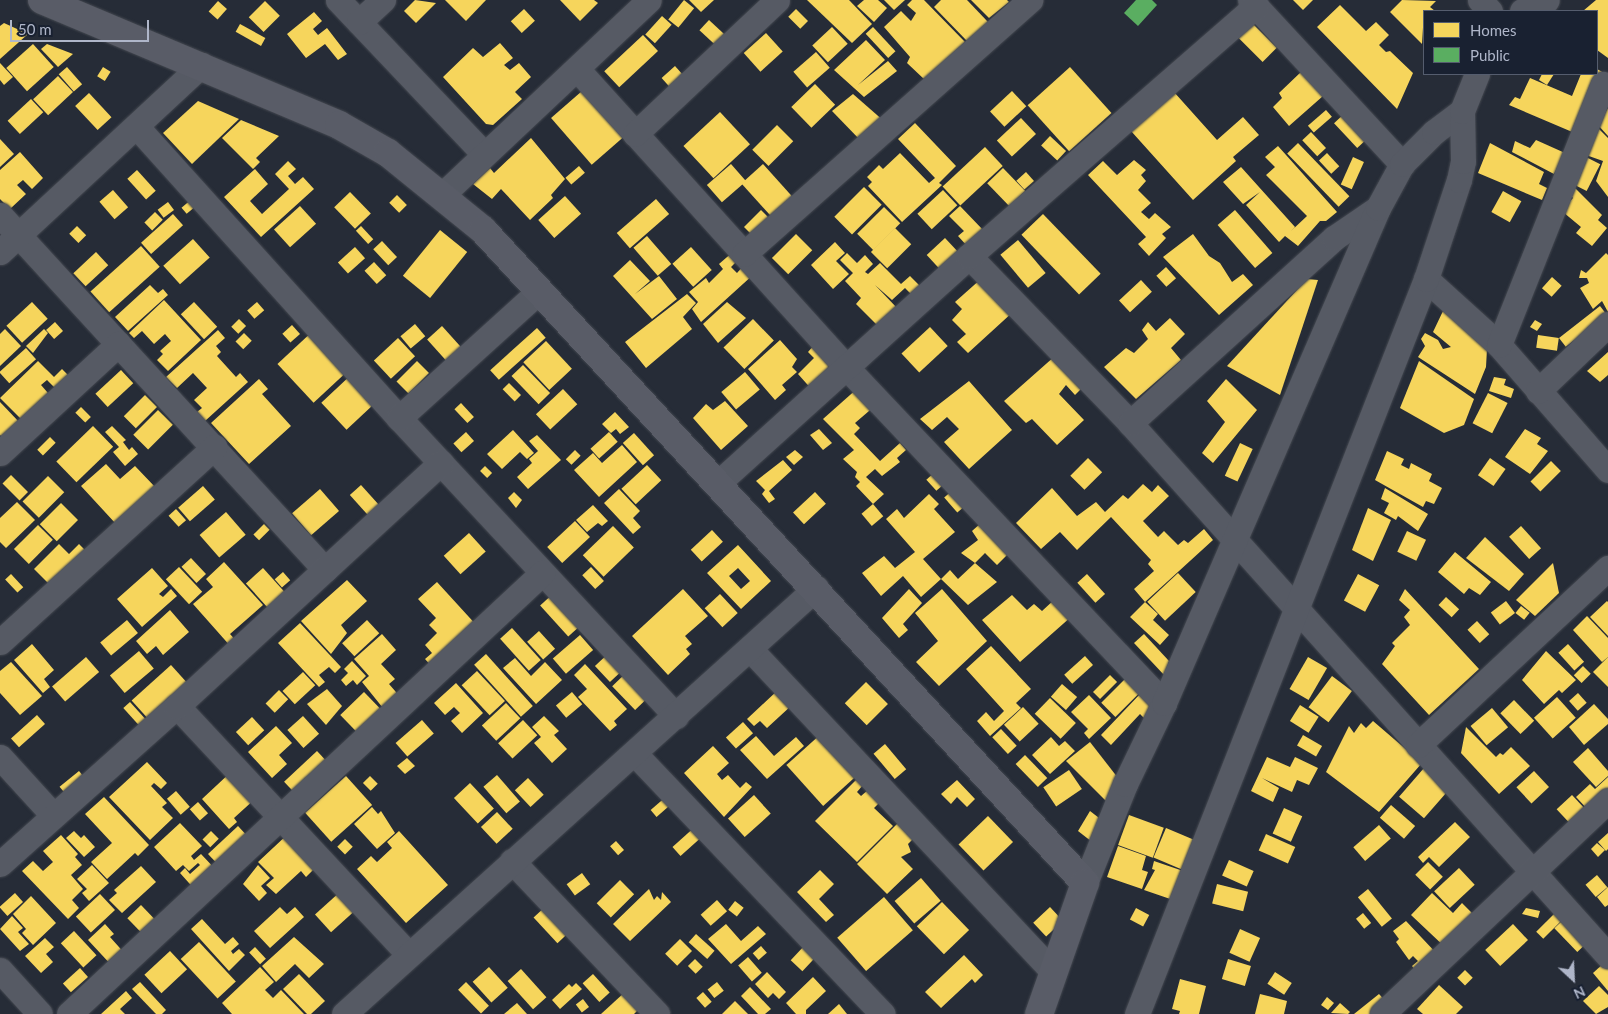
<!DOCTYPE html>
<style>
body{margin:0}
#map{position:relative;width:1608px;height:1014px;overflow:hidden;background:#262c37;font-family:Lato,sans-serif}
div>[style]{position:absolute}
.homes>*{inset:0;background:#f6d55c;transform-origin:0 0}
.public>*{inset:0;background:#5aae61}
.roads{filter:drop-shadow(0 0 1px #43474f) drop-shadow(0 0 1px #43474f)}
.minor>*{height:25px;margin:-12.5px;padding:0 12.5px;transform-origin:12.5px;border-radius:12.5px;background:#565a64}
.major>*{height:28px;margin:-14px;padding:0 14px;transform-origin:14px;border-radius:14px;background:#595c67}
span{translate:-50% -50%;white-space:nowrap;text-align:center;line-height:1.15;-webkit-text-stroke:5px #192131;paint-order:stroke}
.legend{position:absolute;left:1423px;top:10px;width:175px;height:65px;box-sizing:border-box;background:#192131;border:1px solid #555d6e;margin:0;padding:6px 9px;list-style:none;font-size:15px;color:#afb6c9}
.legend li{display:flex;align-items:center;gap:10px;height:25px}
.legend b{width:25px;border:1px solid #555d6e}
.north{position:absolute;left:1548px;top:954px;width:50px;height:50px;-webkit-text-stroke:4px #192131;paint-order:stroke;rotate:155deg;font-size:14px;font-weight:700;line-height:20px;text-align:center;color:#afb6c9}
.north::after{content:'';display:block;margin:auto;width:18px;height:22px;background:#afb6c9;clip-path:polygon(50% 0,100% 100%,50% 72%,0 100%)}
.scale{position:absolute;left:10px;top:20px;width:139px;height:22px;box-sizing:border-box;border:2px solid #afb6c9;border-top:0;padding-left:6px;font-size:15px;line-height:18px;white-space:nowrap;color:#afb6c9;-webkit-text-stroke:4px #192131;paint-order:stroke}
</style>
<div id="map">
<div class="homes">
<div style="clip-path:polygon(415px 0,436px 3px,416px 23px,404px 11px)"></div>
<div style="clip-path:polygon(445px 0,486px 0,466px 21px)"></div>
<div style="clip-path:polygon(560px 0,594px 0,598px 3px,580px 21px)"></div>
<div style="left:684px;top:0;width:13px;height:25px;rotate:39deg"></div>
<div style="clip-path:polygon(689px 0,714px 0,701px 12px)"></div>
<div style="clip-path:polygon(807px 0,849px 0,872px 24px,852px 43px)"></div>
<div style="clip-path:polygon(864px 0,878px 0,887px 8px,874px 22px,857px 6px)"></div>
<div style="clip-path:polygon(884px 0,905px 0,894px 10px)"></div>
<div style="clip-path:polygon(912px 0,924px 0,965px 42px,925px 80px,907px 63px,910px 57px,884px 27px,901px 11px,911px 21px,916px 13px,907px 5px)"></div>
<div style="clip-path:polygon(941px 0,967px 0,988px 22px,967px 41px,934px 7px)"></div>
<div style="clip-path:polygon(971px 0,1007px 0,1009px 2px,989px 18px)"></div>
<div style="clip-path:polygon(1293px 0,1313px 0,1303px 10px)"></div>
<div style="clip-path:polygon(1402px 0,1436px 1px,1430px 7px,1435px 11px,1424px 11px,1422px 44px,1390px 12px)"></div>
<div style="clip-path:polygon(1596px 0,1608px 0,1608px 58px,1597px 50px,1597px 11px,1583px 11px)"></div>
<div style="left:218px;top:1px;width:12px;height:14px;rotate:42deg"></div>
<div style="left:265px;top:1px;width:21px;height:23px;rotate:45deg"></div>
<div style="clip-path:polygon(1340px 5px,1366px 31px,1376px 22px,1389px 35px,1379px 45px,1386px 52px,1390px 51px,1413px 73px,1397px 109px,1317px 27px)"></div>
<div style="left:524px;top:9px;width:16px;height:18px;rotate:47deg"></div>
<div style="left:796px;top:9px;width:17px;height:11px;rotate:45deg"></div>
<div style="clip-path:polygon(314px 12px,322px 21px,313px 29px,318px 35px,327px 28px,347px 54px,338px 60px,325px 44px,306px 58px,287px 34px)"></div>
<div style="left:662px;top:16px;width:13px;height:25px;rotate:42deg"></div>
<div style="left:709px;top:20px;width:21px;height:14px;rotate:43deg"></div>
<div style="clip-path:polygon(4px 23px,28px 34px,0 59px,0 26px)"></div>
<div style="left:1252px;top:23px;width:35px;height:20px;rotate:45deg"></div>
<div style="left:240px;top:24px;width:29px;height:9px;rotate:29deg"></div>
<div style="left:832px;top:27px;width:23px;height:27px;rotate:47deg"></div>
<div style="left:873px;top:27px;width:33px;height:10px;rotate:47deg"></div>
<div style="left:766px;top:33px;width:25px;height:30px;rotate:48deg"></div>
<div style="left:643px;top:35px;width:22px;height:53px;rotate:47deg"></div>
<div style="clip-path:polygon(866px 40px,885px 60px,858px 85px,888px 61px,897px 71px,864px 97px,834px 70px)"></div>
<div style="clip-path:polygon(500px 43px,513px 58px,504px 65px,510px 70px,519px 63px,531px 77px,515px 92px,522px 99px,493px 125px,486px 124px,443px 77px,473px 48px,483px 57px)"></div>
<div style="left:33px;top:44px;width:31px;height:36px;rotate:48deg"></div>
<div style="clip-path:polygon(47px 44px,73px 54px,58px 67px,41px 49px)"></div>
<div style="left:816px;top:52px;width:21px;height:30px;rotate:49deg"></div>
<div style="clip-path:polygon(0 63px,13px 77px,4px 85px,0 80px)"></div>
<div style="left:675px;top:66px;width:12px;height:18px;rotate:48deg"></div>
<div style="left:67px;top:67px;width:23px;height:11px;rotate:49deg"></div>
<div style="left:103px;top:67px;width:9px;height:11px;rotate:32deg"></div>
<div style="left:1070px;top:67px;width:62px;height:57px;rotate:48deg"></div>
<div style="clip-path:polygon(1597px 69px,1606px 74px,1577px 134px,1509px 105px,1515px 97px,1520px 99px,1530px 78px,1572px 96px,1581px 74px,1597px 74px)"></div>
<div style="clip-path:polygon(1302px 71px,1323px 96px,1289px 126px,1273px 107px,1282px 98px,1279px 93px)"></div>
<div style="clip-path:polygon(1542px 74px,1554px 74px,1547px 85px,1539px 80px)"></div>
<div style="left:58px;top:76px;width:22px;height:34px;rotate:47deg"></div>
<div style="left:815px;top:84px;width:29px;height:33px;rotate:46deg"></div>
<div style="left:582px;top:91px;width:62px;height:41px;rotate:49deg"></div>
<div style="left:1012px;top:91px;width:21px;height:30px;rotate:47deg"></div>
<div style="clip-path:polygon(1174px 92px,1217px 140px,1243px 117px,1259px 135px,1233px 157px,1236px 161px,1193px 200px,1131px 131px)"></div>
<div style="left:89px;top:93px;width:33px;height:19px;rotate:47deg"></div>
<div style="clip-path:polygon(853px 94px,885px 122px,862px 142px,832px 111px)"></div>
<div style="left:31px;top:99px;width:18px;height:32px;rotate:47deg"></div>
<div style="clip-path:polygon(198px 101px,239px 119px,192px 164px,163px 133px)"></div>
<div style="clip-path:polygon(1608px 108px,1608px 136px,1598px 125px)"></div>
<div style="left:1326px;top:110px;width:9px;height:24px;rotate:49deg"></div>
<div style="left:720px;top:112px;width:44px;height:50px;rotate:47deg"></div>
<div style="left:1345px;top:113px;width:34px;height:15px;rotate:47deg"></div>
<div style="left:1021px;top:118px;width:22px;height:33px;rotate:47deg"></div>
<div style="clip-path:polygon(241px 120px,279px 136px,256px 158px,260px 162px,253px 169px,222px 138px)"></div>
<div style="clip-path:polygon(915px 123px,956px 166px,939px 183px,942px 185px,902px 222px,868px 186px,872px 182px,867px 177px,879px 165px,883px 169px,900px 153px,929px 183px,935px 178px,898px 139px)"></div>
<div style="left:777px;top:125px;width:23px;height:35px;rotate:45deg"></div>
<div style="clip-path:polygon(1598px 128px,1608px 138px,1608px 197px,1596px 181px,1603px 161px,1586px 155px)"></div>
<div style="left:1311px;top:132px;width:22px;height:12px;rotate:47deg"></div>
<div style="left:1050px;top:136px;width:22px;height:13px;rotate:43deg"></div>
<div style="clip-path:polygon(531px 138px,565px 179px,551px 195px,553px 198px,530px 220px,501px 189px,492px 199px,473px 184px,490px 168px,494px 173px)"></div>
<div style="clip-path:polygon(0 139px,14px 154px,0 167px)"></div>
<div style="clip-path:polygon(1536px 140px,1565px 153px,1554px 174px,1512px 152px,1515px 141px,1530px 148px)"></div>
<div style="left:1298px;top:143px;width:74px;height:15px;rotate:46deg"></div>
<div style="clip-path:polygon(1490px 143px,1544px 172px,1539px 184px,1547px 188px,1542px 200px,1478px 173px)"></div>
<div style="clip-path:polygon(1278px 146px,1337px 212px,1326px 221px,1320px 221px,1298px 246px,1285px 236px,1279px 242px,1246px 205px,1260px 192px,1243px 204px,1223px 182px,1241px 167px,1295px 227px,1290px 232px,1307px 216px,1266px 175px,1275px 167px,1265px 157px)"></div>
<div style="left:985px;top:147px;width:26px;height:58px;rotate:47deg"></div>
<div style="clip-path:polygon(20px 152px,43px 178px,32px 189px,23px 180px,17px 185px,26px 194px,10px 209px,0 199px,0 170px)"></div>
<div style="left:1327px;top:153px;width:18px;height:11px;rotate:47deg"></div>
<div style="left:1353px;top:157px;width:12px;height:30px;rotate:24deg"></div>
<div style="left:1586px;top:157px;width:16px;height:30px;rotate:27deg"></div>
<div style="clip-path:polygon(1134px 160px,1146px 170px,1141px 175px,1146px 181px,1138px 190px,1151px 203px,1141px 212px,1149px 219px,1155px 213px,1171px 227px,1162px 234px,1166px 238px,1149px 256px,1138px 244px,1146px 237px,1088px 175px,1103px 161px,1117px 175px)"></div>
<div style="clip-path:polygon(288px 161px,296px 169px,288px 176px,295px 184px,303px 177px,314px 189px,261px 237px,224px 197px,255px 169px,268px 184px,250px 201px,262px 214px,289px 189px,275px 174px)"></div>
<div style="left:731px;top:164px;width:23px;height:32px;rotate:49deg"></div>
<div style="left:763px;top:164px;width:46px;height:29px;rotate:48deg"></div>
<div style="left:579px;top:166px;width:9px;height:18px;rotate:49deg"></div>
<div style="left:1003px;top:168px;width:32px;height:22px;rotate:46deg"></div>
<div style="left:137px;top:170px;width:28px;height:13px;rotate:48deg"></div>
<div style="left:1026px;top:172px;width:12px;height:13px;rotate:48deg"></div>
<div style="left:864px;top:187px;width:25px;height:42px;rotate:45deg"></div>
<div style="clip-path:polygon(1575px 188px,1602px 215px,1598px 220px,1607px 228px,1592px 246px,1576px 233px,1581px 227px,1563px 212px,1563px 208px,1573px 198px,1569px 193px)"></div>
<div style="left:113px;top:190px;width:23px;height:18px;rotate:49deg"></div>
<div style="left:943px;top:190px;width:21px;height:35px;rotate:47deg"></div>
<div style="left:1503px;top:191px;width:21px;height:24px;rotate:29deg"></div>
<div style="left:350px;top:192px;width:30px;height:22px;rotate:46deg"></div>
<div style="left:397px;top:195px;width:14px;height:11px;rotate:45deg"></div>
<div style="left:565px;top:196px;width:24px;height:36px;rotate:48deg"></div>
<div style="left:193px;top:198px;width:8px;height:15px;rotate:50deg"></div>
<div style="left:656px;top:199px;width:20px;height:52px;rotate:49deg"></div>
<div style="left:168px;top:202px;width:10px;height:13px;rotate:53deg"></div>
<div style="left:300px;top:206px;width:24px;height:35px;rotate:48deg"></div>
<div style="clip-path:polygon(960px 206px,984px 231px,968px 247px,958px 236px,964px 231px,949px 216px)"></div>
<div style="left:884px;top:207px;width:23px;height:38px;rotate:45deg"></div>
<div style="left:761px;top:210px;width:13px;height:24px;rotate:45deg"></div>
<div style="left:1235px;top:210px;width:57px;height:23px;rotate:49deg"></div>
<div style="left:155px;top:212px;width:11px;height:15px;rotate:45deg"></div>
<div style="left:173px;top:214px;width:15px;height:43px;rotate:48deg"></div>
<div style="left:1043px;top:214px;width:83px;height:30px;rotate:46deg"></div>
<div style="left:77px;top:226px;width:13px;height:11px;rotate:45deg"></div>
<div style="left:361px;top:226px;width:18px;height:7px;rotate:47deg"></div>
<div style="left:895px;top:228px;width:23px;height:34px;rotate:45deg"></div>
<div style="left:440px;top:230px;width:35px;height:59px;rotate:39deg"></div>
<div style="left:796px;top:234px;width:23px;height:34px;rotate:45deg"></div>
<div style="clip-path:polygon(1193px 234px,1209px 256px,1220px 263px,1232px 282px,1243px 274px,1253px 285px,1219px 315px,1163px 257px)"></div>
<div style="left:647px;top:236px;width:37px;height:18px;rotate:49deg"></div>
<div style="left:945px;top:238px;width:21px;height:25px;rotate:47deg"></div>
<div style="left:193px;top:239px;width:25px;height:40px;rotate:48deg"></div>
<div style="left:1018px;top:240px;width:43px;height:23px;rotate:50deg"></div>
<div style="left:382px;top:241px;width:22px;height:12px;rotate:47deg"></div>
<div style="clip-path:polygon(835px 242px,845px 253px,836px 261px,849px 274px,833px 289px,811px 265px)"></div>
<div style="left:141px;top:246px;width:28px;height:68px;rotate:48deg"></div>
<div style="left:355px;top:247px;width:15px;height:23px;rotate:48deg"></div>
<div style="left:691px;top:247px;width:31px;height:25px;rotate:48deg"></div>
<div style="clip-path:polygon(734px 251px,741px 257px,731px 267px,737px 273px,745px 264px,754px 274px,701px 322px,692px 309px,698px 302px,689px 292px,706px 278px,709px 283px,723px 269px,719px 264px)"></div>
<div style="left:96px;top:252px;width:18px;height:31px;rotate:47deg"></div>
<div style="clip-path:polygon(847px 253px,857px 263px,865px 255px,873px 264px,865px 272px,868px 274px,880px 263px,901px 284px,910px 276px,920px 286px,911px 294px,905px 288px,892px 300px,875px 285px,898px 309px,880px 328px,856px 304px,861px 298px,845px 281px,853px 273px,840px 260px)"></div>
<div style="clip-path:polygon(1606px 253px,1608px 255px,1608px 312px,1602px 301px,1593px 309px,1580px 288px,1589px 283px,1587px 278px,1579px 278px,1581px 270px,1586px 273px)"></div>
<div style="clip-path:polygon(630px 260px,650px 281px,635px 294px,659px 276px,677px 299px,652px 319px,613px 276px)"></div>
<div style="left:374px;top:262px;width:18px;height:13px;rotate:47deg"></div>
<div style="left:1166px;top:267px;width:15px;height:13px;rotate:48deg"></div>
<div style="left:1552px;top:277px;width:13px;height:15px;rotate:42deg"></div>
<div style="clip-path:polygon(982px 278px,1014px 311px,968px 353px,957px 342px,966px 334px,952px 320px,962px 309px,955px 302px)"></div>
<div style="clip-path:polygon(1307px 279px,1318px 280px,1280px 395px,1227px 366px)"></div>
<div style="left:1141px;top:280px;width:16px;height:30px;rotate:47deg"></div>
<div style="clip-path:polygon(150px 285px,158px 293px,163px 289px,168px 295px,128px 331px,115px 317px)"></div>
<div style="clip-path:polygon(687px 294px,696px 303px,683px 317px,692px 329px,646px 368px,625px 342px)"></div>
<div style="clip-path:polygon(164px 300px,201px 340px,168px 371px,157px 360px,163px 354px,160px 351px,171px 341px,165px 334px,154px 344px,142px 331px,134px 338px,129px 333px)"></div>
<div style="left:32px;top:302px;width:23px;height:35px;rotate:47deg"></div>
<div style="left:194px;top:302px;width:34px;height:18px;rotate:47deg"></div>
<div style="left:257px;top:302px;width:11px;height:13px;rotate:49deg"></div>
<div style="clip-path:polygon(727px 302px,746px 318px,718px 343px,703px 324px)"></div>
<div style="left:1600px;top:306px;width:11px;height:52px;rotate:52deg"></div>
<div style="clip-path:polygon(1443px 311px,1487px 349px,1486px 367px,1475px 394px,1418px 357px,1425px 346px,1421px 339px,1425px 333px,1438px 340px,1443px 349px,1451px 347px,1433px 332px)"></div>
<div style="clip-path:polygon(1170px 318px,1185px 334px,1171px 348px,1181px 360px,1136px 399px,1104px 367px,1126px 348px,1134px 353px,1148px 339px,1142px 330px,1148px 322px,1156px 331px)"></div>
<div style="left:239px;top:319px;width:10px;height:11px;rotate:45deg"></div>
<div style="left:753px;top:319px;width:30px;height:41px;rotate:46deg"></div>
<div style="clip-path:polygon(1535px 320px,1542px 324px,1537px 331px,1530px 327px)"></div>
<div style="left:55px;top:322px;width:12px;height:12px;rotate:48deg"></div>
<div style="left:415px;top:324px;width:16px;height:19px;rotate:50deg"></div>
<div style="left:292px;top:325px;width:12px;height:13px;rotate:48deg"></div>
<div style="left:442px;top:326px;width:36px;height:20px;rotate:48deg"></div>
<div style="left:930px;top:327px;width:26px;height:39px;rotate:47deg"></div>
<div style="left:537px;top:328px;width:13px;height:63px;rotate:48deg"></div>
<div style="clip-path:polygon(5px 329px,21px 346px,0 366px,0 334px)"></div>
<div style="clip-path:polygon(44px 329px,48px 333px,33px 353px,26px 346px)"></div>
<div style="clip-path:polygon(218px 330px,225px 338px,216px 346px,221px 352px,217px 356px,236px 377px,240px 373px,248px 382px,205px 421px,197px 412px,202px 408px,194px 400px,207px 388px,193px 373px,177px 388px,166px 377px)"></div>
<div style="left:314px;top:330px;width:53px;height:50px;rotate:47deg"></div>
<div style="left:244px;top:333px;width:11px;height:12px;rotate:45deg"></div>
<div style="left:1538px;top:335px;width:21px;height:13px;rotate:8deg"></div>
<div style="left:398px;top:338px;width:25px;height:33px;rotate:47deg"></div>
<div style="clip-path:polygon(780px 340px,797px 359px,792px 367px,797px 372px,782px 385px,786px 390px,775px 400px,748px 369px)"></div>
<div style="left:546px;top:341px;width:38px;height:31px;rotate:47deg"></div>
<div style="clip-path:polygon(815px 344px,838px 370px,814px 392px,798px 374px,814px 358px,808px 352px)"></div>
<div style="left:26px;top:348px;width:15px;height:36px;rotate:48deg"></div>
<div style="clip-path:polygon(1608px 352px,1608px 375px,1600px 382px,1587px 371px)"></div>
<div style="clip-path:polygon(1055px 356px,1083px 387px,1075px 395px,1066px 385px,1059px 394px,1084px 420px,1057px 445px,1032px 419px,1026px 423px,1004px 401px)"></div>
<div style="clip-path:polygon(38px 361px,54px 377px,62px 369px,71px 378px,57px 390px,47px 380px,41px 385px,48px 393px,21px 419px,0 398px)"></div>
<div style="left:417px;top:361px;width:17px;height:29px;rotate:45deg"></div>
<div style="clip-path:polygon(1419px 361px,1474px 399px,1464px 425px,1444px 433px,1400px 408px)"></div>
<div style="left:523px;top:365px;width:39px;height:16px;rotate:46deg"></div>
<div style="left:121px;top:370px;width:18px;height:35px;rotate:47deg"></div>
<div style="left:745px;top:372px;width:23px;height:31px;rotate:50deg"></div>
<div style="left:352px;top:374px;width:37px;height:42px;rotate:47deg"></div>
<div style="clip-path:polygon(1494px 377px,1506px 379px,1504px 385px,1514px 389px,1511px 398px,1489px 391px)"></div>
<div style="clip-path:polygon(259px 379px,268px 389px,262px 394px,291px 426px,249px 464px,211px 423px)"></div>
<div style="clip-path:polygon(1226px 379px,1257px 410px,1213px 463px,1202px 453px,1225px 422px,1207px 401px)"></div>
<div style="clip-path:polygon(969px 381px,1012px 430px,969px 469px,944px 442px,959px 429px,947px 417px,932px 430px,920px 419px)"></div>
<div style="left:509px;top:383px;width:17px;height:9px;rotate:45deg"></div>
<div style="clip-path:polygon(859px 387px,876px 405px,855px 423px,860px 428px,854px 434px,880px 461px,900px 443px,906px 450px,897px 458px,900px 462px,882px 476px,875px 469px,866px 477px,884px 494px,873px 504px,856px 486px,860px 482px,855px 477px,857px 472px,843px 459px,854px 450px,823px 419px)"></div>
<div style="left:563px;top:389px;width:21px;height:37px;rotate:47deg"></div>
<div style="left:1488px;top:393px;width:22px;height:34px;rotate:27deg"></div>
<div style="left:145px;top:395px;width:17px;height:30px;rotate:45deg"></div>
<div style="clip-path:polygon(725px 401px,748px 426px,721px 450px,693px 418px,706px 404px,713px 410px)"></div>
<div style="clip-path:polygon(0 402px,20px 423px,4px 439px,0 435px)"></div>
<div style="left:461px;top:403px;width:19px;height:9px;rotate:47deg"></div>
<div style="left:81px;top:407px;width:14px;height:8px;rotate:45deg"></div>
<div style="left:158px;top:410px;width:21px;height:35px;rotate:45deg"></div>
<div style="clip-path:polygon(615px 412px,629px 427px,620px 434px,616px 429px,611px 433px,602px 424px)"></div>
<div style="left:93px;top:426px;width:29px;height:51px;rotate:46deg"></div>
<div style="clip-path:polygon(112px 426px,126px 440px,123px 442px,129px 450px,132px 447px,138px 454px,125px 466px,113px 452px,119px 447px,105px 432px)"></div>
<div style="clip-path:polygon(819px 429px,832px 443px,823px 450px,810px 435px)"></div>
<div style="clip-path:polygon(1525px 429px,1541px 438px,1537px 444px,1548px 451px,1530px 474px,1505px 457px)"></div>
<div style="clip-path:polygon(513px 430px,534px 453px,527px 459px,520px 452px,502px 469px,487px 454px)"></div>
<div style="left:466px;top:432px;width:12px;height:17px;rotate:48deg"></div>
<div style="left:609px;top:432px;width:13px;height:25px;rotate:48deg"></div>
<div style="left:634px;top:433px;width:30px;height:15px;rotate:48deg"></div>
<div style="clip-path:polygon(537px 435px,561px 460px,528px 489px,517px 477px,532px 463px,529px 459px,538px 451px,529px 441px)"></div>
<div style="left:50px;top:437px;width:8px;height:18px;rotate:45deg"></div>
<div style="left:1240px;top:443px;width:14px;height:36px;rotate:25deg"></div>
<div style="clip-path:polygon(622px 445px,637px 462px,599px 497px,574px 470px,593px 453px,602px 463px)"></div>
<div style="left:575px;top:450px;width:8px;height:13px;rotate:45deg"></div>
<div style="clip-path:polygon(795px 450px,803px 457px,794px 465px,786px 457px)"></div>
<div style="clip-path:polygon(1387px 451px,1404px 459px,1401px 465px,1409px 469px,1411px 463px,1432px 474px,1429px 481px,1442px 488px,1434px 504px,1426px 501px,1423px 507px,1375px 480px)"></div>
<div style="left:1088px;top:458px;width:20px;height:25px;rotate:45deg"></div>
<div style="left:1490px;top:458px;width:19px;height:21px;rotate:35deg"></div>
<div style="clip-path:polygon(783px 460px,792px 470px,769px 491px,775px 499px,769px 503px,762px 494px,765px 490px,756px 481px)"></div>
<div style="left:1551px;top:461px;width:14px;height:29px;rotate:45deg"></div>
<div style="clip-path:polygon(106px 464px,120px 479px,135px 466px,156px 488px,116px 524px,81px 486px)"></div>
<div style="left:647px;top:465px;width:21px;height:35px;rotate:47deg"></div>
<div style="left:485px;top:466px;width:10px;height:7px;rotate:45deg"></div>
<div style="left:936px;top:471px;width:15px;height:13px;rotate:48deg"></div>
<div style="left:11px;top:475px;width:24px;height:12px;rotate:45deg"></div>
<div style="left:48px;top:476px;width:23px;height:36px;rotate:45deg"></div>
<div style="clip-path:polygon(1143px 484px,1152px 492px,1158px 485px,1169px 496px,1143px 521px,1158px 537px,1164px 531px,1178px 545px,1184px 540px,1188px 543px,1204px 529px,1213px 540px,1145px 602px,1134px 589px,1154px 571px,1148px 564px,1151px 560px,1111px 517px,1077px 550px,1060px 532px,1041px 549px,1016px 523px,1052px 488px,1077px 516px,1096px 502px,1105px 512px,1123px 495px,1128px 499px)"></div>
<div style="left:361px;top:485px;width:31px;height:15px;rotate:48deg"></div>
<div style="left:203px;top:486px;width:18px;height:33px;rotate:49deg"></div>
<div style="clip-path:polygon(1385px 488px,1428px 514px,1418px 531px,1398px 516px,1396px 520px,1384px 513px,1389px 503px,1381px 499px)"></div>
<div style="left:320px;top:489px;width:29px;height:37px;rotate:49deg"></div>
<div style="clip-path:polygon(619px 489px,640px 511px,633px 518px,641px 527px,633px 534px,604px 503px)"></div>
<div style="left:954px;top:489px;width:20px;height:13px;rotate:49deg"></div>
<div style="clip-path:polygon(514px 492px,522px 500px,516px 508px,508px 498px)"></div>
<div style="left:815px;top:492px;width:16px;height:30px;rotate:47deg"></div>
<div style="clip-path:polygon(929px 494px,939px 504px,934px 509px,955px 532px,923px 559px,941px 579px,921px 597px,903px 576px,881px 596px,862px 573px,884px 556px,895px 568px,915px 552px,886px 519px,897px 509px,904px 518px)"></div>
<div style="clip-path:polygon(17px 502px,35px 520px,6px 548px,0 542px,0 518px)"></div>
<div style="left:61px;top:503px;width:24px;height:30px;rotate:45deg"></div>
<div style="left:873px;top:504px;width:16px;height:15px;rotate:50deg"></div>
<div style="clip-path:polygon(593px 505px,608px 521px,602px 526px,598px 523px,587px 532px,576px 520px)"></div>
<div style="clip-path:polygon(1368px 508px,1391px 520px,1373px 561px,1352px 550px)"></div>
<div style="left:176px;top:509px;width:15px;height:10px;rotate:48deg"></div>
<div style="left:226px;top:512px;width:30px;height:35px;rotate:49deg"></div>
<div style="left:575px;top:521px;width:22px;height:38px;rotate:47deg"></div>
<div style="clip-path:polygon(981px 523px,1008px 554px,997px 565px,985px 553px,975px 563px,961px 553px,978px 540px,972px 531px)"></div>
<div style="left:264px;top:524px;width:8px;height:15px;rotate:45deg"></div>
<div style="left:38px;top:525px;width:21px;height:34px;rotate:45deg"></div>
<div style="left:613px;top:526px;width:30px;height:42px;rotate:46deg"></div>
<div style="left:1521px;top:526px;width:30px;height:16px;rotate:48deg"></div>
<div style="left:712px;top:530px;width:16px;height:29px;rotate:47deg"></div>
<div style="left:1407px;top:531px;width:21px;height:23px;rotate:25deg"></div>
<div style="left:469px;top:533px;width:25px;height:34px;rotate:48deg"></div>
<div style="clip-path:polygon(1485px 537px,1524px 574px,1509px 591px,1466px 558px)"></div>
<div style="clip-path:polygon(59px 544px,69px 554px,79px 544px,88px 553px,52px 587px,34px 569px)"></div>
<div style="clip-path:polygon(evenodd,738px 545px,771px 581px,741px 609px,707px 573px,738px 545px,738px 568px,750px 581px,741px 589px,729px 576px,738px 568px)"></div>
<div style="clip-path:polygon(1455px 552px,1491px 582px,1480px 595px,1469px 588px,1464px 594px,1438px 572px)"></div>
<div style="left:191px;top:558px;width:22px;height:13px;rotate:47deg"></div>
<div style="clip-path:polygon(224px 562px,263px 605px,230px 634px,238px 643px,232px 648px,193px 604px,213px 587px,206px 579px)"></div>
<div style="clip-path:polygon(975px 563px,997px 582px,968px 605px,941px 579px,950px 570px,958px 579px)"></div>
<div style="clip-path:polygon(1553px 563px,1559px 593px,1535px 616px,1516px 600px)"></div>
<div style="left:179px;top:567px;width:34px;height:18px;rotate:47deg"></div>
<div style="left:591px;top:567px;width:19px;height:12px;rotate:47deg"></div>
<div style="clip-path:polygon(152px 568px,168px 586px,159px 594px,163px 597px,171px 589px,177px 596px,142px 627px,117px 599px)"></div>
<div style="left:263px;top:568px;width:36px;height:23px;rotate:48deg"></div>
<div style="left:283px;top:572px;width:11px;height:11px;rotate:49deg"></div>
<div style="left:1178px;top:573px;width:26px;height:42px;rotate:47deg"></div>
<div style="left:11px;top:574px;width:18px;height:8px;rotate:47deg"></div>
<div style="left:1087px;top:574px;width:27px;height:13px;rotate:48deg"></div>
<div style="left:1358px;top:574px;width:24px;height:30px;rotate:28deg"></div>
<div style="clip-path:polygon(347px 580px,367px 601px,341px 625px,347px 633px,331px 654px,301px 621px)"></div>
<div style="clip-path:polygon(437px 582px,479px 628px,434px 669px,425px 659px,432px 653px,425px 645px,437px 633px,429px 625px,436px 618px,418px 599px)"></div>
<div style="clip-path:polygon(683px 589px,708px 616px,685px 636px,692px 644px,686px 649px,690px 654px,668px 675px,632px 636px)"></div>
<div style="clip-path:polygon(909px 589px,922px 603px,903px 624px,908px 630px,899px 638px,882px 618px)"></div>
<div style="clip-path:polygon(942px 589px,987px 641px,939px 686px,916px 662px,938px 641px,915px 613px)"></div>
<div style="clip-path:polygon(1405px 589px,1479px 669px,1429px 715px,1382px 664px,1395px 646px,1392px 643px,1410px 625px,1404px 617px,1410px 610px,1399px 600px)"></div>
<div style="left:555px;top:592px;width:42px;height:20px;rotate:48deg"></div>
<div style="left:720px;top:594px;width:26px;height:21px;rotate:47deg"></div>
<div style="clip-path:polygon(1012px 595px,1027px 610px,1034px 604px,1042px 611px,1055px 599px,1072px 616px,1020px 662px,982px 620px)"></div>
<div style="left:1446px;top:597px;width:18px;height:11px;rotate:43deg"></div>
<div style="left:1506px;top:601px;width:15px;height:19px;rotate:53deg"></div>
<div style="clip-path:polygon(1607px 601px,1608px 602px,1608px 636px,1590px 617px)"></div>
<div style="clip-path:polygon(1145px 602px,1158px 614px,1153px 620px,1169px 635px,1160px 645px,1130px 617px)"></div>
<div style="left:1521px;top:606px;width:11px;height:9px;rotate:38deg"></div>
<div style="clip-path:polygon(170px 610px,189px 632px,163px 655px,156px 646px,147px 654px,136px 641px)"></div>
<div style="clip-path:polygon(1587px 616px,1608px 638px,1608px 657px,1602px 662px,1573px 630px)"></div>
<div style="left:127px;top:620px;width:17px;height:35px;rotate:50deg"></div>
<div style="left:367px;top:620px;width:18px;height:34px;rotate:47deg"></div>
<div style="left:1477px;top:621px;width:18px;height:13px;rotate:47deg"></div>
<div style="clip-path:polygon(300px 623px,341px 667px,335px 673px,329px 667px,319px 675px,325px 682px,319px 687px,278px 643px)"></div>
<div style="left:512px;top:628px;width:43px;height:16px;rotate:48deg"></div>
<div style="left:539px;top:631px;width:24px;height:16px;rotate:48deg"></div>
<div style="clip-path:polygon(382px 634px,396px 650px,381px 664px,395px 679px,389px 684px,402px 699px,387px 713px,362px 682px,369px 676px,354px 659px)"></div>
<div style="clip-path:polygon(1144px 634px,1169px 661px,1165px 676px,1134px 643px)"></div>
<div style="left:580px;top:635px;width:20px;height:36px;rotate:49deg"></div>
<div style="clip-path:polygon(32px 644px,54px 670px,44px 679px,50px 687px,43px 693px,14px 660px)"></div>
<div style="left:1568px;top:644px;width:24px;height:13px;rotate:48deg"></div>
<div style="clip-path:polygon(991px 646px,1031px 689px,1016px 703px,1021px 708px,990px 736px,977px 721px,986px 712px,994px 721px,1004px 711px,966px 669px)"></div>
<div style="left:139px;top:651px;width:23px;height:38px;rotate:50deg"></div>
<div style="left:611px;top:651px;width:22px;height:22px;rotate:47deg"></div>
<div style="clip-path:polygon(1546px 651px,1576px 680px,1562px 693px,1559px 690px,1544px 704px,1522px 680px)"></div>
<div style="left:486px;top:654px;width:70px;height:16px;rotate:48deg"></div>
<div style="left:1085px;top:656px;width:12px;height:28px;rotate:48deg"></div>
<div style="left:86px;top:657px;width:20px;height:45px;rotate:49deg"></div>
<div style="left:1308px;top:657px;width:22px;height:37px;rotate:30deg"></div>
<div style="clip-path:polygon(1608px 657px,1608px 687px,1593px 672px)"></div>
<div style="clip-path:polygon(515px 658px,531px 676px,545px 662px,562px 680px,536px 704px,503px 668px)"></div>
<div style="clip-path:polygon(352px 661px,366px 676px,357px 685px,353px 680px,346px 686px,341px 680px,348px 673px,344px 669px)"></div>
<div style="clip-path:polygon(11px 662px,42px 696px,20px 715px,0 693px,0 671px)"></div>
<div style="clip-path:polygon(585px 664px,627px 709px,614px 721px,617px 725px,610px 731px,578px 697px,587px 689px,574px 675px)"></div>
<div style="left:171px;top:665px;width:28px;height:53px;rotate:48deg"></div>
<div style="left:1583px;top:666px;width:11px;height:13px;rotate:45deg"></div>
<div style="left:477px;top:671px;width:41px;height:21px;rotate:47deg"></div>
<div style="left:628px;top:671px;width:33px;height:22px;rotate:46deg"></div>
<div style="left:303px;top:672px;width:18px;height:28px;rotate:47deg"></div>
<div style="left:1110px;top:675px;width:10px;height:24px;rotate:45deg"></div>
<div style="left:1332px;top:676px;width:25px;height:39px;rotate:37deg"></div>
<div style="left:1126px;top:678px;width:20px;height:35px;rotate:45deg"></div>
<div style="left:866px;top:682px;width:31px;height:30px;rotate:45deg"></div>
<div style="clip-path:polygon(456px 683px,483px 713px,462px 733px,451px 721px,460px 713px,454px 707px,445px 715px,434px 703px)"></div>
<div style="left:1062px;top:684px;width:20px;height:17px;rotate:41deg"></div>
<div style="clip-path:polygon(327px 689px,342px 706px,326px 725px,307px 704px)"></div>
<div style="left:279px;top:690px;width:13px;height:19px;rotate:45deg"></div>
<div style="clip-path:polygon(778px 690px,792px 705px,767px 728px,760px 721px,754px 726px,747px 719px)"></div>
<div style="left:364px;top:692px;width:30px;height:33px;rotate:46deg"></div>
<div style="left:572px;top:692px;width:16px;height:21px;rotate:50deg"></div>
<div style="clip-path:polygon(1141px 693px,1158px 709px,1146px 720px,1140px 714px,1111px 745px,1101px 735px)"></div>
<div style="left:1578px;top:693px;width:13px;height:12px;rotate:48deg"></div>
<div style="clip-path:polygon(1089px 695px,1111px 718px,1089px 739px,1084px 733px,1088px 729px,1071px 712px)"></div>
<div style="left:1557px;top:697px;width:28px;height:31px;rotate:48deg"></div>
<div style="left:1050px;top:698px;width:36px;height:22px;rotate:44deg"></div>
<div style="left:1514px;top:700px;width:29px;height:19px;rotate:46deg"></div>
<div style="left:130px;top:702px;width:30px;height:9px;rotate:48deg"></div>
<div style="left:506px;top:703px;width:21px;height:33px;rotate:47deg"></div>
<div style="clip-path:polygon(1594px 704px,1608px 719px,1608px 724px,1584px 745px,1569px 727px)"></div>
<div style="left:1300px;top:705px;width:22px;height:19px;rotate:32deg"></div>
<div style="left:1023px;top:707px;width:23px;height:26px;rotate:47deg"></div>
<div style="left:1492px;top:708px;width:25px;height:28px;rotate:50deg"></div>
<div style="left:37px;top:715px;width:12px;height:35px;rotate:48deg"></div>
<div style="left:303px;top:716px;width:24px;height:21px;rotate:48deg"></div>
<div style="clip-path:polygon(544px 716px,559px 731px,554px 735px,567px 749px,552px 763px,534px 743px,541px 737px,532px 727px)"></div>
<div style="left:252px;top:717px;width:18px;height:22px;rotate:47deg"></div>
<div style="left:422px;top:720px;width:18px;height:35px;rotate:49deg"></div>
<div style="left:523px;top:720px;width:21px;height:34px;rotate:47deg"></div>
<div style="clip-path:polygon(1373px 721px,1422px 763px,1379px 812px,1326px 772px,1349px 726px,1354px 733px,1361px 723px,1366px 728px)"></div>
<div style="left:743px;top:722px;width:15px;height:23px;rotate:48deg"></div>
<div style="clip-path:polygon(276px 726px,292px 743px,279px 755px,287px 764px,272px 778px,248px 752px)"></div>
<div style="clip-path:polygon(1466px 727px,1496px 757px,1500px 753px,1503px 755px,1511px 747px,1530px 766px,1499px 794px,1461px 753px)"></div>
<div style="left:1001px;top:729px;width:23px;height:12px;rotate:47deg"></div>
<div style="left:822px;top:733px;width:55px;height:48px;rotate:48deg"></div>
<div style="left:1303px;top:735px;width:22px;height:12px;rotate:30deg"></div>
<div style="clip-path:polygon(756px 736px,774px 756px,796px 737px,804px 746px,767px 779px,740px 750px)"></div>
<div style="clip-path:polygon(1051px 737px,1059px 746px,1065px 741px,1075px 751px,1050px 774px,1032px 755px)"></div>
<div style="clip-path:polygon(1090px 742px,1118px 778px,1111px 806px,1066px 761px)"></div>
<div style="left:885px;top:744px;width:33px;height:15px;rotate:50deg"></div>
<div style="clip-path:polygon(713px 746px,729px 763px,717px 774px,722px 780px,728px 775px,740px 788px,746px 782px,752px 787px,724px 817px,684px 773px)"></div>
<div style="clip-path:polygon(1588px 748px,1608px 771px,1608px 776px,1596px 787px,1573px 762px)"></div>
<div style="left:317px;top:751px;width:19px;height:45px;rotate:47deg"></div>
<div style="left:1025px;top:755px;width:32px;height:13px;rotate:46deg"></div>
<div style="clip-path:polygon(1267px 757px,1290px 767px,1295px 757px,1318px 768px,1309px 785px,1297px 780px,1292px 792px,1262px 778px,1279px 788px,1273px 802px,1251px 791px)"></div>
<div style="clip-path:polygon(407px 758px,415px 766px,405px 774px,397px 766px)"></div>
<div style="clip-path:polygon(147px 762px,167px 783px,161px 789px,154px 783px,151px 786px,167px 803px,162px 807px,173px 818px,150px 840px,109px 797px)"></div>
<div style="left:1424px;top:768px;width:33px;height:38px;rotate:41deg"></div>
<div style="left:1069px;top:770px;width:23px;height:31px;rotate:56deg"></div>
<div style="left:79px;top:771px;width:14px;height:25px;rotate:51deg"></div>
<div style="clip-path:polygon(232px 771px,256px 798px,234px 818px,237px 822px,229px 829px,202px 799px)"></div>
<div style="left:1534px;top:771px;width:22px;height:24px;rotate:47deg"></div>
<div style="left:497px;top:775px;width:35px;height:18px;rotate:49deg"></div>
<div style="left:346px;top:776px;width:39px;height:55px;rotate:48deg"></div>
<div style="left:370px;top:776px;width:11px;height:10px;rotate:45deg"></div>
<div style="clip-path:polygon(1608px 777px,1608px 796px,1591px 813px,1576px 797px,1590px 784px,1595px 789px)"></div>
<div style="left:528px;top:778px;width:23px;height:18px;rotate:47deg"></div>
<div style="clip-path:polygon(857px 779px,863px 785px,857px 792px,861px 796px,868px 790px,880px 802px,874px 808px,893px 826px,857px 862px,815px 821px)"></div>
<div style="clip-path:polygon(957px 780px,975px 799px,967px 807px,957px 797px,951px 804px,941px 794px)"></div>
<div style="left:470px;top:783px;width:35px;height:22px;rotate:47deg"></div>
<div style="left:176px;top:791px;width:21px;height:12px;rotate:49deg"></div>
<div style="left:668px;top:795px;width:9px;height:23px;rotate:49deg"></div>
<div style="left:754px;top:795px;width:25px;height:35px;rotate:48deg"></div>
<div style="left:1572px;top:795px;width:26px;height:21px;rotate:47deg"></div>
<div style="clip-path:polygon(104px 797px,149px 845px,138px 856px,135px 853px,107px 879px,91px 862px,112px 843px,85px 814px)"></div>
<div style="left:198px;top:802px;width:15px;height:11px;rotate:48deg"></div>
<div style="left:1391px;top:805px;width:32px;height:17px;rotate:41deg"></div>
<div style="clip-path:polygon(372px 807px,378px 814px,381px 811px,395px 833px,377px 849px,354px 824px)"></div>
<div style="left:1284px;top:808px;width:20px;height:28px;rotate:24deg"></div>
<div style="clip-path:polygon(1090px 811px,1103px 821px,1096px 845px,1078px 831px)"></div>
<div style="left:497px;top:812px;width:23px;height:22px;rotate:47deg"></div>
<div style="left:1129px;top:815px;width:37px;height:32px;rotate:20deg"></div>
<div style="left:988px;top:816px;width:36px;height:41px;rotate:46deg"></div>
<div style="clip-path:polygon(901px 820px,916px 836px,908px 844px,911px 852px,901px 857px,913px 869px,887px 894px,857px 864px)"></div>
<div style="clip-path:polygon(1455px 822px,1470px 837px,1439px 867px,1429px 857px,1423px 863px,1418px 857px)"></div>
<div style="clip-path:polygon(180px 823px,202px 846px,191px 856px,194px 860px,201px 854px,218px 872px,197px 892px,180px 873px,185px 868px,190px 874px,200px 865px,198px 863px,189px 871px,183px 865px,176px 871px,154px 847px)"></div>
<div style="left:697px;top:825px;width:12px;height:33px;rotate:48deg"></div>
<div style="left:1379px;top:825px;width:18px;height:34px;rotate:49deg"></div>
<div style="left:238px;top:826px;width:19px;height:41px;rotate:47deg"></div>
<div style="left:1166px;top:828px;width:38px;height:32px;rotate:23deg"></div>
<div style="clip-path:polygon(74px 831px,81px 838px,84px 835px,95px 847px,84px 857px,66px 838px)"></div>
<div style="left:211px;top:831px;width:11px;height:12px;rotate:45deg"></div>
<div style="clip-path:polygon(399px 831px,448px 885px,406px 923px,357px 869px,371px 856px,377px 862px,392px 848px,387px 842px)"></div>
<div style="clip-path:polygon(289px 833px,317px 866px,306px 877px,301px 871px,276px 894px,266px 885px,274px 878px,258px 862px)"></div>
<div style="clip-path:polygon(1608px 833px,1608px 849px,1606px 851px,1598px 842px)"></div>
<div style="left:1266px;top:834px;width:32px;height:18px;rotate:24deg"></div>
<div style="clip-path:polygon(61px 835px,78px 854px,75px 857px,82px 865px,71px 875px,83px 889px,72px 900px,79px 908px,68px 919px,22px 871px,33px 861px,43px 871px,53px 862px,43px 851px)"></div>
<div style="left:345px;top:839px;width:11px;height:11px;rotate:45deg"></div>
<div style="left:616px;top:841px;width:12px;height:8px;rotate:48deg"></div>
<div style="clip-path:polygon(1597px 843px,1605px 850px,1598px 857px,1591px 849px)"></div>
<div style="clip-path:polygon(1118px 846px,1146px 856px,1142px 870px,1148px 872px,1142px 889px,1107px 877px)"></div>
<div style="left:1229px;top:860px;width:27px;height:17px;rotate:24deg"></div>
<div style="clip-path:polygon(1154px 861px,1189px 873px,1179px 902px,1144px 890px,1155px 870px,1152px 869px)"></div>
<div style="left:1428px;top:862px;width:21px;height:18px;rotate:45deg"></div>
<div style="clip-path:polygon(92px 865px,109px 883px,89px 901px,82px 893px,87px 889px,77px 879px)"></div>
<div style="clip-path:polygon(258px 865px,270px 878px,261px 886px,267px 893px,259px 901px,243px 884px)"></div>
<div style="clip-path:polygon(141px 866px,156px 882px,122px 913px,109px 900px,117px 893px,114px 890px)"></div>
<div style="left:1459px;top:868px;width:23px;height:34px;rotate:47deg"></div>
<div style="clip-path:polygon(820px 870px,834px 884px,819px 899px,834px 915px,826px 922px,797px 892px)"></div>
<div style="left:582px;top:873px;width:14px;height:19px;rotate:54deg"></div>
<div style="left:1597px;top:875px;width:16px;height:15px;rotate:50deg"></div>
<div style="left:921px;top:878px;width:30px;height:35px;rotate:49deg"></div>
<div style="left:620px;top:880px;width:20px;height:33px;rotate:45deg"></div>
<div style="left:1217px;top:884px;width:32px;height:20px;rotate:14deg"></div>
<div style="clip-path:polygon(1608px 887px,1608px 905px,1605px 907px,1597px 897px)"></div>
<div style="clip-path:polygon(649px 889px,654px 900px,657px 896px,661px 900px,662px 892px,671px 902px,630px 941px,613px 924px)"></div>
<div style="left:1368px;top:889px;width:38px;height:13px;rotate:51deg"></div>
<div style="left:341px;top:891px;width:24px;height:35px;rotate:48deg"></div>
<div style="left:15px;top:893px;width:12px;height:21px;rotate:48deg"></div>
<div style="clip-path:polygon(1432px 893px,1453px 913px,1462px 903px,1477px 918px,1447px 949px,1411px 915px)"></div>
<div style="left:100px;top:894px;width:22px;height:33px;rotate:47deg"></div>
<div style="clip-path:polygon(31px 896px,56px 923px,33px 945px,22px 933px,26px 929px,13px 914px)"></div>
<div style="left:884px;top:897px;width:44px;height:62px;rotate:49deg"></div>
<div style="left:717px;top:900px;width:15px;height:22px;rotate:48deg"></div>
<div style="left:735px;top:901px;width:11px;height:11px;rotate:38deg"></div>
<div style="left:942px;top:902px;width:39px;height:35px;rotate:46deg"></div>
<div style="left:141px;top:905px;width:28px;height:19px;rotate:46deg"></div>
<div style="left:546px;top:906px;width:35px;height:17px;rotate:47deg"></div>
<div style="clip-path:polygon(280px 907px,287px 914px,295px 907px,304px 917px,270px 948px,254px 931px)"></div>
<div style="left:1050px;top:907px;width:19px;height:23px;rotate:47deg"></div>
<div style="left:1136px;top:908px;width:15px;height:13px;rotate:28deg"></div>
<div style="clip-path:polygon(1526px 908px,1540px 911px,1538px 918px,1522px 914px)"></div>
<div style="left:1556px;top:912px;width:10px;height:28px;rotate:45deg"></div>
<div style="left:1363px;top:913px;width:13px;height:9px;rotate:51deg"></div>
<div style="clip-path:polygon(12px 916px,23px 928px,18px 932px,29px 944px,20px 951px,0 929px)"></div>
<div style="clip-path:polygon(202px 919px,225px 944px,233px 937px,239px 944px,231px 951px,233px 954px,239px 949px,245px 955px,229px 971px,191px 929px)"></div>
<div style="left:1563px;top:920px;width:33px;height:12px;rotate:46deg"></div>
<div style="clip-path:polygon(1406px 921px,1438px 955px,1416px 971px,1412px 966px,1418px 961px,1413px 956px,1409px 960px,1396px 942px,1399px 939px,1393px 931px)"></div>
<div style="clip-path:polygon(105px 924px,114px 934px,110px 937px,127px 956px,114px 968px,88px 940px)"></div>
<div style="clip-path:polygon(726px 924px,741px 941px,758px 926px,766px 934px,731px 964px,708px 939px)"></div>
<div style="left:1513px;top:924px;width:22px;height:38px;rotate:47deg"></div>
<div style="left:1240px;top:929px;width:22px;height:26px;rotate:24deg"></div>
<div style="left:74px;top:931px;width:33px;height:18px;rotate:47deg"></div>
<div style="left:696px;top:934px;width:25px;height:11px;rotate:42deg"></div>
<div style="clip-path:polygon(294px 937px,324px 964px,309px 978px,295px 964px,276px 982px,262px 966px)"></div>
<div style="clip-path:polygon(45px 938px,54px 947px,46px 954px,53px 962px,41px 973px,25px 956px)"></div>
<div style="left:680px;top:939px;width:17px;height:21px;rotate:45deg"></div>
<div style="left:199px;top:942px;width:54px;height:25px;rotate:47deg"></div>
<div style="left:805px;top:945px;width:16px;height:21px;rotate:43deg"></div>
<div style="left:761px;top:946px;width:9px;height:11px;rotate:49deg"></div>
<div style="left:255px;top:947px;width:16px;height:8px;rotate:47deg"></div>
<div style="left:170px;top:951px;width:25px;height:35px;rotate:47deg"></div>
<div style="clip-path:polygon(964px 955px,983px 975px,975px 983px,972px 979px,941px 1008px,925px 992px)"></div>
<div style="left:748px;top:957px;width:21px;height:13px;rotate:49deg"></div>
<div style="left:695px;top:959px;width:11px;height:10px;rotate:45deg"></div>
<div style="left:1228px;top:959px;width:24px;height:21px;rotate:17deg"></div>
<div style="clip-path:polygon(1604px 963px,1608px 966px,1608px 991px,1593px 973px)"></div>
<div style="clip-path:polygon(260px 967px,274px 982px,265px 990px,273px 998px,281px 990px,304px 1014px,232px 1014px,222px 1003px)"></div>
<div style="left:489px;top:967px;width:28px;height:22px;rotate:48deg"></div>
<div style="left:80px;top:968px;width:12px;height:23px;rotate:48deg"></div>
<div style="left:521px;top:969px;width:38px;height:18px;rotate:48deg"></div>
<div style="left:1465px;top:970px;width:11px;height:11px;rotate:45deg"></div>
<div style="clip-path:polygon(767px 972px,786px 992px,779px 999px,773px 993px,768px 998px,755px 984px)"></div>
<div style="left:1275px;top:972px;width:20px;height:14px;rotate:33deg"></div>
<div style="clip-path:polygon(299px 974px,325px 1001px,311px 1014px,307px 1014px,283px 989px)"></div>
<div style="left:593px;top:974px;width:25px;height:14px;rotate:48deg"></div>
<div style="clip-path:polygon(813px 977px,826px 991px,806px 1010px,806px 1014px,796px 1014px,786px 1003px)"></div>
<div style="clip-path:polygon(1180px 979px,1206px 986px,1199px 1014px,1179px 1014px,1180px 1011px,1172px 1009px)"></div>
<div style="clip-path:polygon(140px 982px,166px 1010px,162px 1014px,156px 1014px,132px 989px)"></div>
<div style="left:466px;top:982px;width:33px;height:11px;rotate:46deg"></div>
<div style="left:717px;top:982px;width:11px;height:12px;rotate:52deg"></div>
<div style="clip-path:polygon(576px 983px,582px 989px,560px 1009px,552px 1000px,569px 984px,572px 987px)"></div>
<div style="clip-path:polygon(1439px 985px,1463px 1007px,1456px 1014px,1423px 1014px,1417px 1009px)"></div>
<div style="clip-path:polygon(1599px 986px,1608px 995px,1608px 1007px,1596px 1014px,1583px 1001px)"></div>
<div style="clip-path:polygon(750px 987px,771px 1009px,765px 1014px,758px 1014px,741px 996px)"></div>
<div style="clip-path:polygon(126px 991px,132px 998px,120px 1009px,125px 1014px,101px 1014px)"></div>
<div style="clip-path:polygon(625px 992px,640px 1008px,634px 1014px,601px 1014px)"></div>
<div style="left:703px;top:992px;width:13px;height:9px;rotate:48deg"></div>
<div style="clip-path:polygon(1260px 994px,1287px 1001px,1284px 1014px,1255px 1014px)"></div>
<div style="clip-path:polygon(1379px 994px,1388px 1004px,1377px 1014px,1354px 1014px)"></div>
<div style="clip-path:polygon(1327px 997px,1334px 1003px,1328px 1010px,1321px 1005px)"></div>
<div style="left:583px;top:999px;width:10px;height:9px;rotate:53deg"></div>
<div style="clip-path:polygon(735px 1001px,748px 1014px,722px 1014px)"></div>
<div style="clip-path:polygon(517px 1003px,527px 1014px,504px 1014px)"></div>
<div style="clip-path:polygon(1340px 1003px,1350px 1012px,1348px 1014px,1331px 1013px)"></div>
<div style="clip-path:polygon(839px 1004px,847px 1014px,828px 1014px)"></div>
</div>
<div class="public">
<div style="clip-path:polygon(1136px 0,1152px 0,1157px 5px,1138px 26px,1124px 13px)"></div>
</div>
<div class="roads">
<div class="minor">
<div style="left:338px;top:0;width:212px;rotate:46.5deg"></div>
<div style="left:1250px;top:0;width:224px;rotate:47.2deg"></div>
<div style="left:1480px;top:0;width:15px;rotate:48deg"></div>
<div style="left:1522px;top:11px;width:27px;rotate:-24deg"></div>
<div style="left:359px;top:22px;width:33px;rotate:-43deg"></div>
<div style="left:577px;top:69px;width:401px;rotate:47.9deg"></div>
<div style="left:846px;top:367px;width:463px;rotate:46.6deg"></div>
<div style="left:137px;top:127px;width:392px;rotate:48deg"></div>
<div style="left:399px;top:418px;width:407px;rotate:47.1deg"></div>
<div style="left:635px;top:134px;width:195px;rotate:-43.3deg"></div>
<div style="left:442px;top:195px;width:284px;rotate:-43.3deg"></div>
<div style="left:0;top:215px;width:481px;rotate:47.5deg"></div>
<div style="left:0;top:252px;width:275px;rotate:-42.9deg"></div>
<div style="left:744px;top:254px;width:383px;rotate:-41.6deg"></div>
<div style="left:969px;top:256px;width:232px;rotate:46deg"></div>
<div style="left:1130px;top:423px;width:716px;rotate:48.11deg"></div>
<div style="left:1426px;top:279px;width:98px;rotate:42.1deg"></div>
<div style="left:1499px;top:345px;width:166px;rotate:48.9deg"></div>
<div style="left:1499px;top:345px;width:281px;rotate:-68.3deg"></div>
<div style="left:1538px;top:391px;width:97px;rotate:-43.7deg"></div>
<div style="left:399px;top:418px;width:189px;rotate:-42.2deg"></div>
<div style="left:1130px;top:423px;width:275px;rotate:-42.2deg"></div>
<div style="left:1334px;top:238px;width:53px;rotate:-34.3deg"></div>
<div style="left:0;top:453px;width:161px;rotate:-42.7deg"></div>
<div style="left:718px;top:483px;width:338px;rotate:-42.1deg"></div>
<div style="left:969px;top:256px;width:381px;rotate:-41.1deg"></div>
<div style="left:0;top:642px;width:290px;rotate:-42.3deg"></div>
<div style="left:750px;top:649px;width:443px;rotate:46.8deg"></div>
<div style="left:177px;top:706px;width:340px;rotate:47deg"></div>
<div style="left:1418px;top:745px;width:260px;rotate:-43deg"></div>
<div style="left:635px;top:754px;width:359px;rotate:46.4deg"></div>
<div style="left:0;top:757px;width:79px;rotate:47.6deg"></div>
<div style="left:512px;top:861px;width:211px;rotate:46.5deg"></div>
<div style="left:0;top:864px;width:237px;rotate:-41.8deg"></div>
<div style="left:177px;top:706px;width:359px;rotate:-42.7deg"></div>
<div style="left:1085px;top:883px;width:107px;rotate:-68deg"></div>
<div style="left:1125px;top:784px;width:90px;rotate:-64.3deg"></div>
<div style="left:1164px;top:703px;width:539px;rotate:-66.62deg"></div>
<div style="left:1378px;top:208px;width:50px;rotate:-61.4deg"></div>
<div style="left:1402px;top:164px;width:45px;rotate:-45deg"></div>
<div style="left:1434px;top:132px;width:35px;rotate:-37deg"></div>
<div style="left:0;top:970px;width:59px;rotate:47.7deg"></div>
<div style="left:69px;top:1014px;width:647px;rotate:-42.99deg"></div>
<div style="left:344px;top:1014px;width:636px;rotate:-42.07deg"></div>
<div style="left:1137px;top:1014px;width:790px;rotate:-68.54deg"></div>
<div style="left:1426px;top:279px;width:104px;rotate:-71.6deg"></div>
<div style="left:1459px;top:180px;width:19px;rotate:-78deg"></div>
<div style="left:1463px;top:161px;width:50px;rotate:-91.1deg"></div>
<div style="left:1462px;top:111px;width:40px;rotate:-68deg"></div>
<div style="left:1382px;top:1014px;width:311px;rotate:-43.4deg"></div>
</div>
<div class="major">
<div style="left:42px;top:0;width:322px;rotate:22.8deg"></div>
<div style="left:339px;top:125px;width:56px;rotate:29.7deg"></div>
<div style="left:388px;top:153px;width:122px;rotate:39deg"></div>
<div style="left:483px;top:230px;width:888px;rotate:47.33deg"></div>
<div style="left:1085px;top:883px;width:139px;rotate:109.3deg"></div>
</div>
</div>
<ul class="legend">
<li><b style="height:14px;background:#f6d55c"></b>Homes</li>
<li><b style="height:14px;background:#5aae61"></b>Public</li>
</ul>
<div class="north">N</div>
<div class="scale">50 m</div>
</div>
